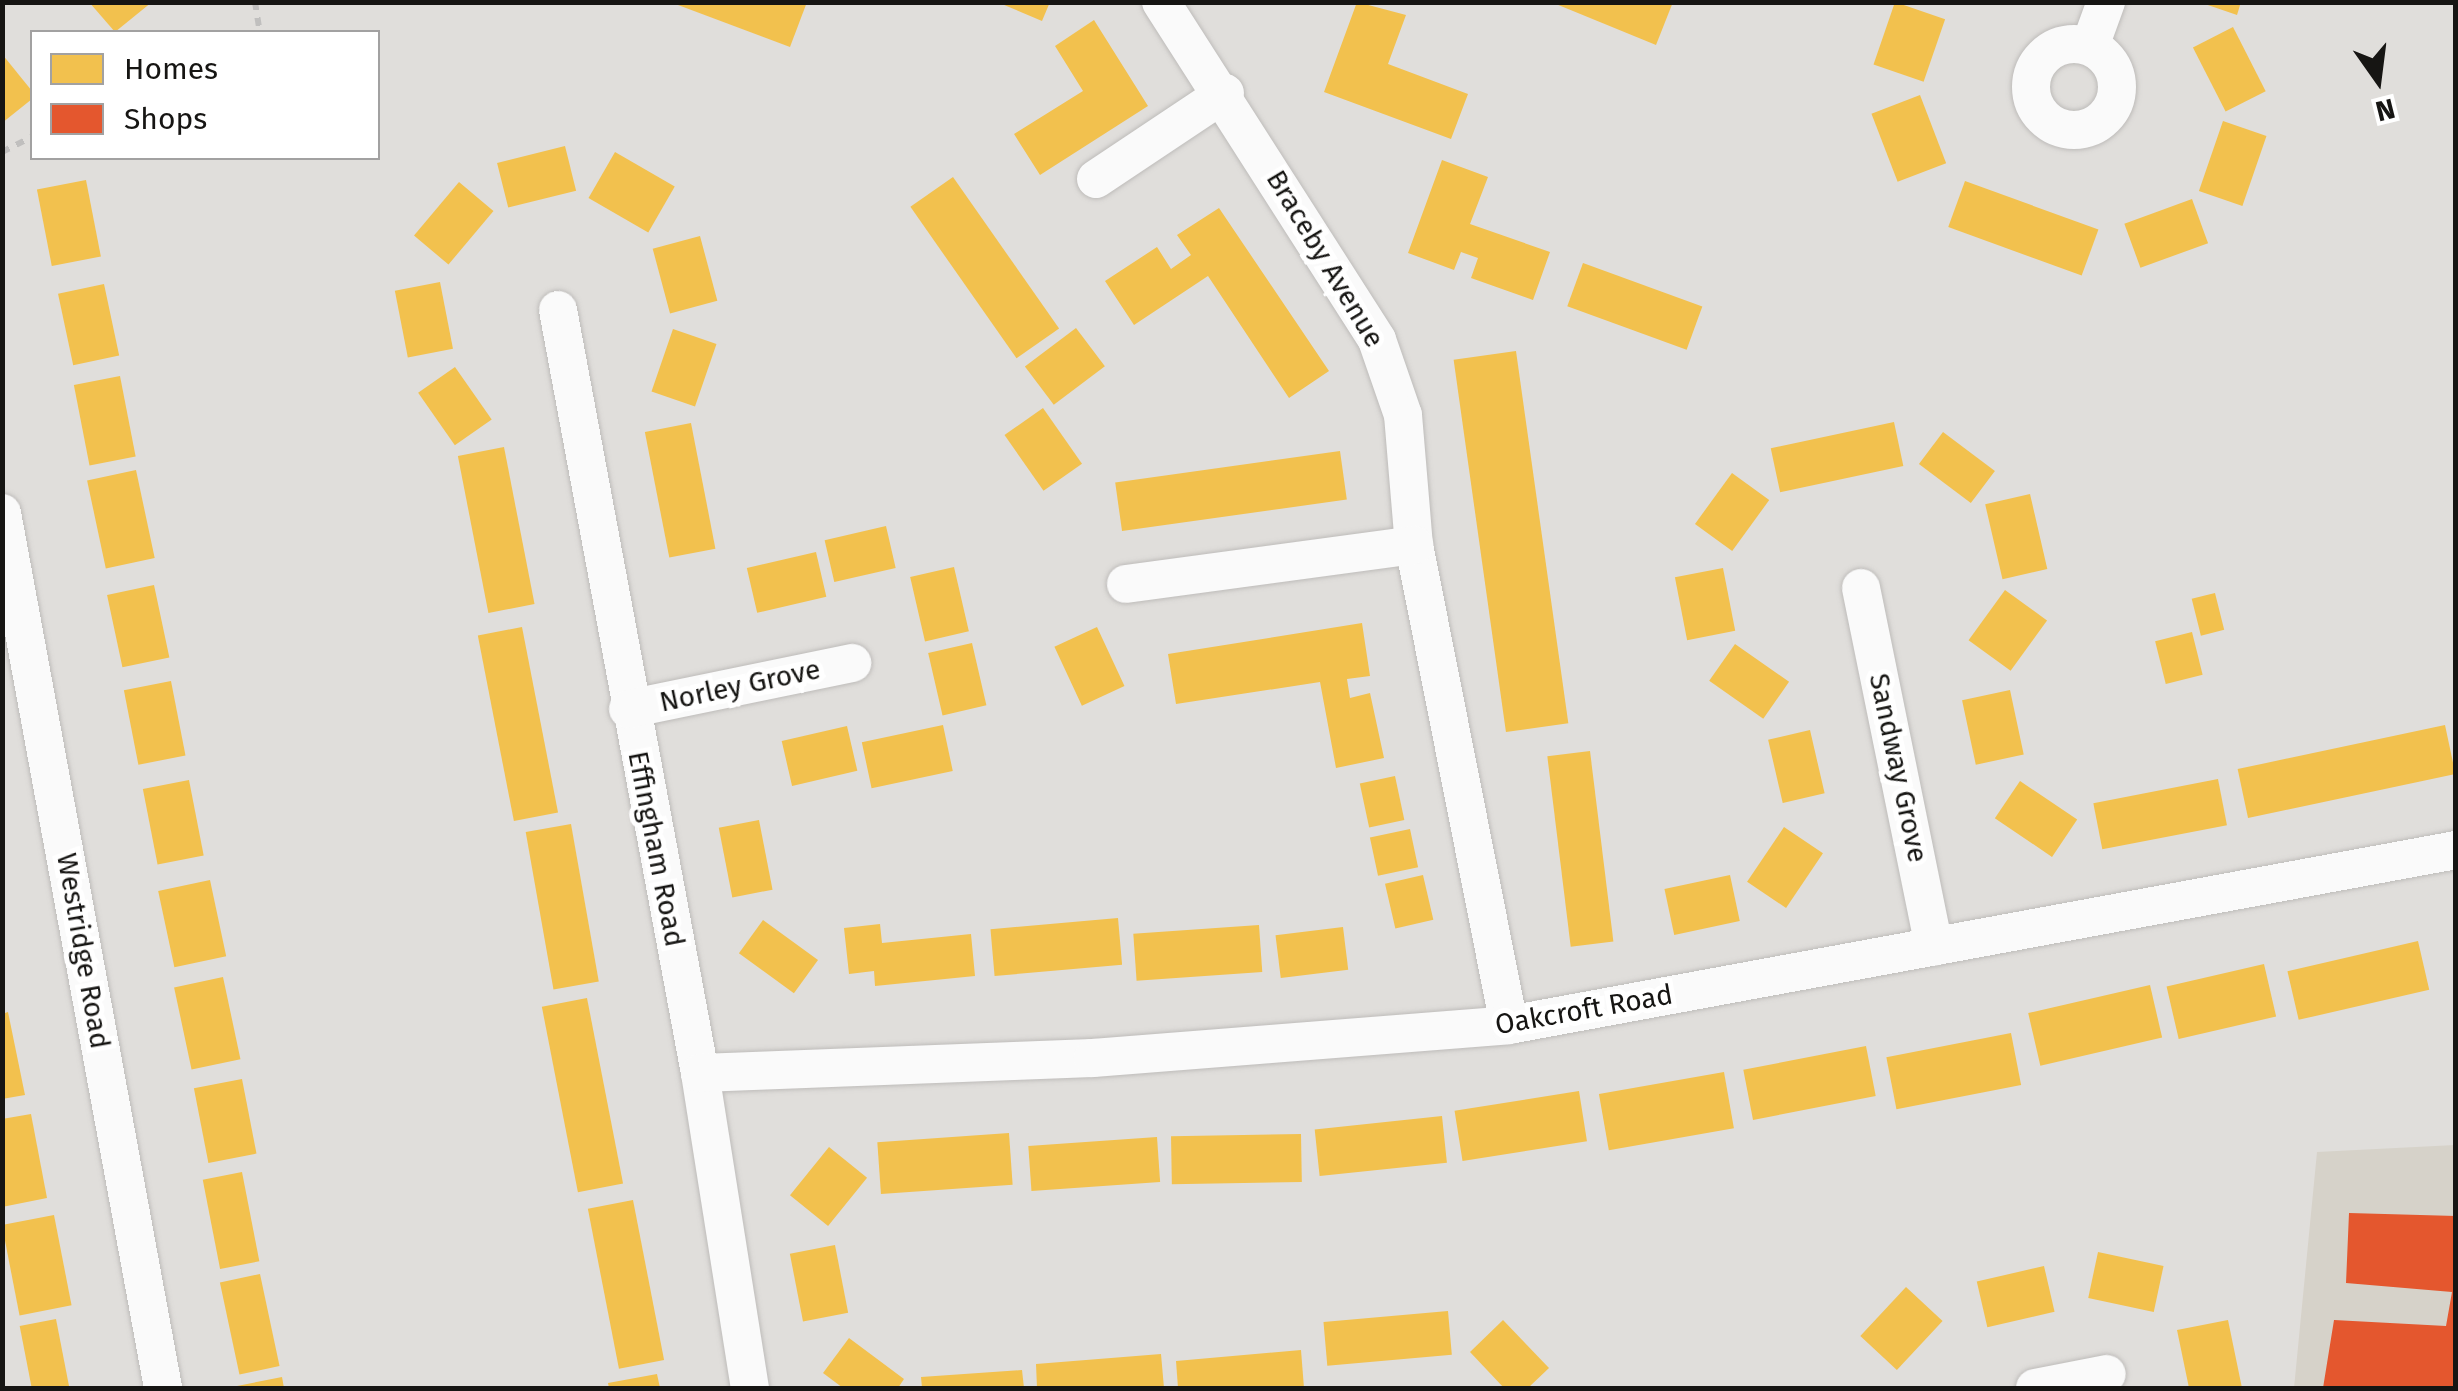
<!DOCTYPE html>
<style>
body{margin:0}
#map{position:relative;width:2458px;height:1391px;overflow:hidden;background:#e0dedb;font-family:"Fira Sans",sans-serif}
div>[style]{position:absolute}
.built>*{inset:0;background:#d6d2c9}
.homes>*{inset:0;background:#f2c14e;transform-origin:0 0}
.shops>*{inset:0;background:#e4572e}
.path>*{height:6px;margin-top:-3px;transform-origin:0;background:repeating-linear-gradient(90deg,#c0bfbe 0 8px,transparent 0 16px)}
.roads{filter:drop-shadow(0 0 2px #bebcba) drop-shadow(0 0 2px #bebcba)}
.minor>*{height:38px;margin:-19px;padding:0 19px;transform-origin:19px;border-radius:19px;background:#fafafa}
.minor>.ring{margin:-19px;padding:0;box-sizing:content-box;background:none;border:38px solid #fafafa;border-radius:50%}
span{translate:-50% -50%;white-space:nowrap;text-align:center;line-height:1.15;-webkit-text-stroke:10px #fff;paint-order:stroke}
.street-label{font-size:28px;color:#161513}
.frame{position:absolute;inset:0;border:5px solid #161513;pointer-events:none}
.legend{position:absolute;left:30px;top:30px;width:350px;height:130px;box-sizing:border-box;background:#fff;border:2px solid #a2a1a1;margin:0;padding:12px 18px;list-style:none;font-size:30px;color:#161513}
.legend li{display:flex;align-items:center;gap:20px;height:50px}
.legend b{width:50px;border:2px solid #a2a1a1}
.north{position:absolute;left:2328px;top:30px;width:100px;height:100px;-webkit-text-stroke:8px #fff;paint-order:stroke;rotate:166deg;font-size:28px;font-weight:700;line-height:40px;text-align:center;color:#161513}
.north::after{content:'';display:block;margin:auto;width:35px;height:45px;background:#161513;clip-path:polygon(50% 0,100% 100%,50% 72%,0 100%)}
</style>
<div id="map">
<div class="built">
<div style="clip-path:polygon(2455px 1145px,2455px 1388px,2294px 1388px,2317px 1152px)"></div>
</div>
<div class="homes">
<div style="clip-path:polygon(89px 2px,152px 2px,115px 32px)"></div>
<div style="clip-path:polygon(670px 2px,807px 2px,790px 47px)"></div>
<div style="clip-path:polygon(997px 2px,1050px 2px,1042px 21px)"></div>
<div style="clip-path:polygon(1357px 2px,1406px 15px,1388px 64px,1468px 94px,1451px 139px,1324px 92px)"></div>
<div style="clip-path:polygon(1551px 2px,1673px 2px,1656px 45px)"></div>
<div style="left:1895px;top:2px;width:53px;height:66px;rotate:19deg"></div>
<div style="clip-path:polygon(2199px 2px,2241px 2px,2237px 15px)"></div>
<div style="clip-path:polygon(1094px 20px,1148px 106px,1040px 175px,1014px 134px,1083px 91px,1055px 46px)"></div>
<div style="left:2233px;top:27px;width:72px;height:45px;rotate:63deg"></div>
<div style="clip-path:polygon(2px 54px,32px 91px,32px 99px,2px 123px)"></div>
<div style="left:1920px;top:95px;width:73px;height:52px;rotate:69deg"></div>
<div style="left:2223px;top:121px;width:46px;height:74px;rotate:19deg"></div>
<div style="left:565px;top:146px;width:46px;height:70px;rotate:76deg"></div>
<div style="left:615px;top:152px;width:69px;height:53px;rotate:30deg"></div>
<div style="clip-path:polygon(1442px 160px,1488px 177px,1470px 224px,1550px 252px,1533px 300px,1471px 278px,1478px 258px,1461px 252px,1454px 270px,1408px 253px)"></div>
<div style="left:953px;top:177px;width:185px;height:52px;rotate:55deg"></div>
<div style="left:86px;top:180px;width:78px;height:50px;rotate:79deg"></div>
<div style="left:1965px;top:181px;width:142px;height:49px;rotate:20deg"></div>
<div style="left:459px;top:182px;width:45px;height:70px;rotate:40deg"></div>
<div style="left:2192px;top:199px;width:47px;height:72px;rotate:70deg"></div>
<div style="clip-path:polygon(1219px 208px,1329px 371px,1289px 398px,1208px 276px,1134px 325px,1105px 281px,1157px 247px,1171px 269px,1191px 255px,1177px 235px)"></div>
<div style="left:700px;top:236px;width:67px;height:49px;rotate:75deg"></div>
<div style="left:1583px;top:263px;width:127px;height:46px;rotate:20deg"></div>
<div style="left:440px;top:282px;width:68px;height:46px;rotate:79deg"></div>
<div style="left:104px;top:284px;width:73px;height:47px;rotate:78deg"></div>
<div style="left:1076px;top:328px;width:48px;height:64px;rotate:53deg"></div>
<div style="left:673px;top:329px;width:46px;height:66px;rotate:19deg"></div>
<div style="left:1516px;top:351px;width:376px;height:63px;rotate:82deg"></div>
<div style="left:455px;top:367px;width:64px;height:45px;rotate:55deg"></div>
<div style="left:120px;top:376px;width:82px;height:47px;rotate:79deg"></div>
<div style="left:1043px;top:408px;width:68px;height:47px;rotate:55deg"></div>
<div style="left:1894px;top:422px;width:45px;height:126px;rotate:78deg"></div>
<div style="left:691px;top:423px;width:128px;height:47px;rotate:79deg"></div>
<div style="left:1943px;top:432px;width:65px;height:40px;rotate:37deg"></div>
<div style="left:504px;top:447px;width:160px;height:47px;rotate:79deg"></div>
<div style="left:1340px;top:451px;width:49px;height:227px;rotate:82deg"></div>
<div style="left:136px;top:470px;width:90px;height:50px;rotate:78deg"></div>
<div style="left:1732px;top:473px;width:46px;height:63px;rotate:36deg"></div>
<div style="left:2030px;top:494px;width:77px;height:46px;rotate:77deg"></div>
<div style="left:886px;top:526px;width:43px;height:63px;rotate:77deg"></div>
<div style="left:816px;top:552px;width:46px;height:71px;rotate:77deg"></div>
<div style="left:954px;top:567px;width:66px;height:45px;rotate:77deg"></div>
<div style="left:1723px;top:568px;width:64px;height:49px;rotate:79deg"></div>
<div style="left:154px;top:585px;width:74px;height:48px;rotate:78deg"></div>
<div style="left:2005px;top:590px;width:52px;height:62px;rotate:36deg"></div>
<div style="left:2215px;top:593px;width:38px;height:24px;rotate:76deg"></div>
<div style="clip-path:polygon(1362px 623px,1370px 676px,1347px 679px,1350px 698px,1370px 693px,1384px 758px,1336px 768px,1320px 682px,1176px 704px,1168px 654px)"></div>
<div style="left:522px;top:627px;width:189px;height:45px;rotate:79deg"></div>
<div style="left:1097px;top:627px;width:65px;height:47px;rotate:65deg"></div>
<div style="left:2192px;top:632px;width:44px;height:38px;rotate:76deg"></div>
<div style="left:972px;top:643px;width:64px;height:45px;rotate:77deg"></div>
<div style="left:1735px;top:644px;width:66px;height:45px;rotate:35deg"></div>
<div style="left:171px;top:681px;width:76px;height:48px;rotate:79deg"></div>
<div style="left:2010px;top:690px;width:66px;height:49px;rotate:78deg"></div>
<div style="left:943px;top:725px;width:47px;height:83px;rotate:78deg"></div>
<div style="left:2445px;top:725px;width:50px;height:212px;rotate:78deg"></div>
<div style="left:847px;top:726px;width:46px;height:67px;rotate:77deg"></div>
<div style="left:1810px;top:730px;width:65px;height:43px;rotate:77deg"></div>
<div style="left:1590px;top:751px;width:192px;height:43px;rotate:83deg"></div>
<div style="left:1395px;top:776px;width:45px;height:36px;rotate:78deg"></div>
<div style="left:2218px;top:779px;width:47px;height:127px;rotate:79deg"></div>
<div style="left:189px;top:780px;width:77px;height:47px;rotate:79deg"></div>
<div style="left:2020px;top:781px;width:69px;height:45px;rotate:34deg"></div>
<div style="left:759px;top:820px;width:71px;height:41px;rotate:79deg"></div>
<div style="left:571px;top:824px;width:160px;height:46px;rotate:80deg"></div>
<div style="left:1784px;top:827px;width:47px;height:66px;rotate:34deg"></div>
<div style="left:1410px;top:829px;width:39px;height:41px;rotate:78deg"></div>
<div style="left:1423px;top:875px;width:46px;height:39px;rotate:77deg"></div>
<div style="left:1730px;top:875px;width:47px;height:67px;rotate:78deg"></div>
<div style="left:210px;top:880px;width:78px;height:53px;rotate:78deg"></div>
<div style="left:1118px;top:918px;width:47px;height:128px;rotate:85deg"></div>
<div style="left:763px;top:920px;width:68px;height:41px;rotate:36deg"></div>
<div style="clip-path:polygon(880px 924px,882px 943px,971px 934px,975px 976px,875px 986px,874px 971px,849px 974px,844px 928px)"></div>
<div style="left:1259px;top:925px;width:47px;height:126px;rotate:86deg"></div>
<div style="left:1343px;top:927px;width:43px;height:68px;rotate:83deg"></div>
<div style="left:2418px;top:941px;width:50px;height:134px;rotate:77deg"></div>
<div style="left:2264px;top:964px;width:54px;height:100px;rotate:77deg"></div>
<div style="left:223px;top:977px;width:84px;height:50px;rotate:78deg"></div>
<div style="left:2150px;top:985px;width:54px;height:125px;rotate:77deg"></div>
<div style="left:587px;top:998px;width:189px;height:46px;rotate:79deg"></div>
<div style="clip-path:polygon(8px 1012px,25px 1095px,2px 1099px,2px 1014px)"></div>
<div style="left:2011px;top:1033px;width:53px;height:127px;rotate:79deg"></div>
<div style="left:1866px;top:1046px;width:51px;height:125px;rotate:79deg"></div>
<div style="left:1724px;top:1072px;width:57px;height:127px;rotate:80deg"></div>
<div style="left:242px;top:1079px;width:76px;height:49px;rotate:79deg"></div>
<div style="left:1579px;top:1091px;width:51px;height:126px;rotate:81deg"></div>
<div style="clip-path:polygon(31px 1114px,47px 1198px,2px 1207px,2px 1119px)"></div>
<div style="left:1442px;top:1116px;width:47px;height:128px;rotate:84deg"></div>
<div style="left:1009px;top:1133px;width:52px;height:132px;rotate:86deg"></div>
<div style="left:1301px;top:1134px;width:48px;height:130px;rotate:89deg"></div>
<div style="left:1157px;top:1137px;width:45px;height:129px;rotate:86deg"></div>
<div style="left:829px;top:1147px;width:49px;height:62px;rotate:39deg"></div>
<div style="left:242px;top:1172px;width:91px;height:40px;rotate:79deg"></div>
<div style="left:633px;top:1200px;width:163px;height:46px;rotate:79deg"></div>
<div style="left:54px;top:1215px;width:92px;height:53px;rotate:79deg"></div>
<div style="left:835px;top:1245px;width:69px;height:46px;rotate:79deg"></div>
<div style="left:2098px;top:1252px;width:67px;height:47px;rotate:12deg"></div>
<div style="left:2044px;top:1266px;width:47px;height:69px;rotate:77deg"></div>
<div style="left:260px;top:1274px;width:94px;height:41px;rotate:78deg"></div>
<div style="left:1906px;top:1287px;width:50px;height:67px;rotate:43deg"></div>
<div style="left:1448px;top:1311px;width:44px;height:125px;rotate:85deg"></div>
<div style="left:56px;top:1319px;width:70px;height:37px;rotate:79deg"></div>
<div style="clip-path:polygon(1503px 1320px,1549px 1368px,1528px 1388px,1504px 1388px,1470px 1352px)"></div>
<div style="clip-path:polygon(2228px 1320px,2242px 1388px,2189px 1388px,2177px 1330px)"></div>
<div style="clip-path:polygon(849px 1338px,904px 1379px,898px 1388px,843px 1388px,823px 1373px)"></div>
<div style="clip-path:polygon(1301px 1350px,1304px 1388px,1178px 1388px,1176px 1361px)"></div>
<div style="clip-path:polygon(1161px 1354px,1164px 1388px,1037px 1388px,1036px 1364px)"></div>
<div style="clip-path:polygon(1022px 1370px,1024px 1388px,922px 1388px,921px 1377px)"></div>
<div style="clip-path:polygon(657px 1374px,660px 1388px,609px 1388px,608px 1383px)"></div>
<div style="clip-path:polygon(282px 1377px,284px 1388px,232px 1388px,232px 1387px)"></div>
</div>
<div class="shops">
<div style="clip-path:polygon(2349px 1213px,2456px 1216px,2456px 1388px,2323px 1388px,2334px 1320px,2446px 1326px,2452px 1292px,2346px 1283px)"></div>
</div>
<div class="path">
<div style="left:255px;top:2px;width:30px;rotate:81deg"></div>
<div style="left:2px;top:152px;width:34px;rotate:-27deg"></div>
</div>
<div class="roads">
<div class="minor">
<div style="left:1161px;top:2px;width:401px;rotate:57.4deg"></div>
<div style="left:1377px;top:340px;width:79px;rotate:70.9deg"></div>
<div style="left:1403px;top:415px;width:130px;rotate:85.2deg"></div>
<div style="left:1414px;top:545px;width:489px;rotate:78.8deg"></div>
<div class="ring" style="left:2031px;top:44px;width:48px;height:48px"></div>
<div style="left:2090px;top:46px;width:47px;rotate:-70deg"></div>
<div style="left:1096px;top:179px;width:155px;rotate:-33.7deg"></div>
<div style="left:558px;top:310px;width:776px;rotate:79.46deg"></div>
<div style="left:700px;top:1073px;width:319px;rotate:81deg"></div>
<div style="left:2px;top:513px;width:890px;rotate:79.57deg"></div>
<div style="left:1126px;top:584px;width:291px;rotate:-7.7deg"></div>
<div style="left:1861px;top:588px;width:366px;rotate:78.5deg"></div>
<div style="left:628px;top:709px;width:229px;rotate:-11.6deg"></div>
<div style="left:700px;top:1073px;width:393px;rotate:-2.2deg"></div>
<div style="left:1093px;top:1058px;width:417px;rotate:-4.5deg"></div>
<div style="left:1509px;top:1025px;width:963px;rotate:-10.47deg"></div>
<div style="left:2035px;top:1388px;width:73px;rotate:-11deg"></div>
</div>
</div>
<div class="street-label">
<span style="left:1325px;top:259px;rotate:59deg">Braceby Avenue</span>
<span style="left:740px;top:686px;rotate:-12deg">Norley Grove</span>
<span style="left:1898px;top:768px;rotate:78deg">Sandway Grove</span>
<span style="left:656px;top:849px;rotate:79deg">Effingham Road</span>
<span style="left:83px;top:951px;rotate:80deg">Westridge Road</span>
<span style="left:1584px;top:1010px;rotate:-10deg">Oakcroft Road</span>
</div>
<div class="frame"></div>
<ul class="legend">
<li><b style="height:28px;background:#f2c14e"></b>Homes</li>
<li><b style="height:28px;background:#e4572e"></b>Shops</li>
</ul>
<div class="north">N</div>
</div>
